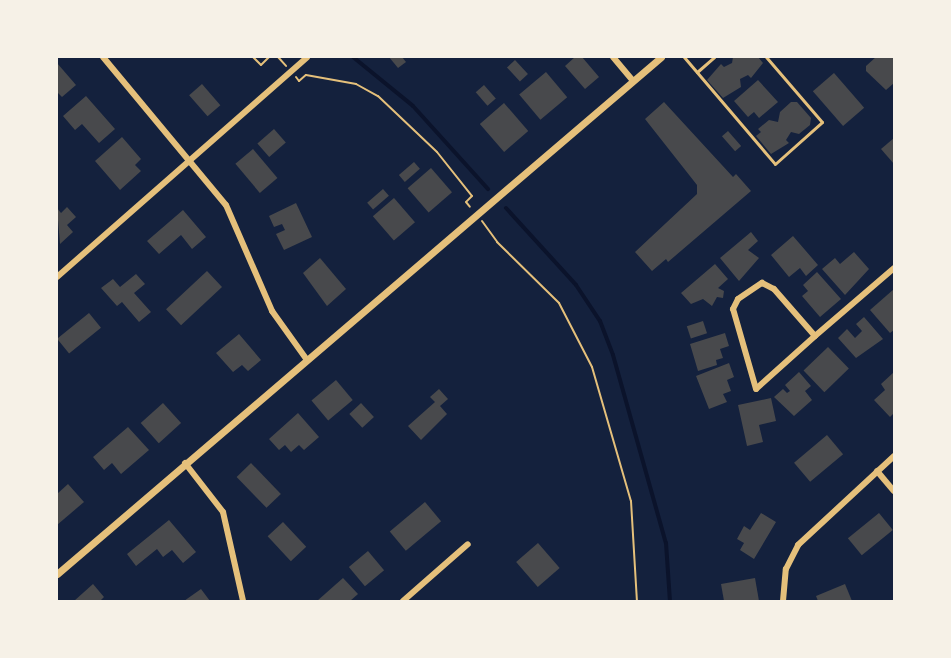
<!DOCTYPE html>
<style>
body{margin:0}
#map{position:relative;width:951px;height:658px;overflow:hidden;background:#14213d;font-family:"Fira Sans Condensed",sans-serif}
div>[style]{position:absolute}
.stream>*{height:4px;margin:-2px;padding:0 2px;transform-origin:2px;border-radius:2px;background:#0b132b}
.building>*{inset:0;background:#48494c;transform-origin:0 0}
.path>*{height:2px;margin:-1px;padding:0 1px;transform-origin:1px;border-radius:1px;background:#e5c07b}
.service>*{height:3px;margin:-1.5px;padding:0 1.5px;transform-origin:1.5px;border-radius:1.5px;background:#e5c07b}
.minor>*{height:6px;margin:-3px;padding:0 3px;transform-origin:3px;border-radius:3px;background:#e5c07b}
.tertiary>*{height:7px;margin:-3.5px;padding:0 3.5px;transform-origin:3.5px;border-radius:3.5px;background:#e5c07b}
span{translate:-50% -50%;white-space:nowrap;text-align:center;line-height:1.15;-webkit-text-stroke:4.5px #f6f1e7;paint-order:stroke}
.frame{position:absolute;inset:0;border:58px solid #f6f1e7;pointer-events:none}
</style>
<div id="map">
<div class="stream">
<div style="left:353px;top:57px;width:77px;rotate:39.2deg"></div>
<div style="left:413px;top:106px;width:112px;rotate:47.9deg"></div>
<div style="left:506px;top:208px;width:104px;rotate:47.7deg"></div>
<div style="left:576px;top:285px;width:43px;rotate:56.3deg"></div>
<div style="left:600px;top:321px;width:36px;rotate:69deg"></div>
<div style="left:613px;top:355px;width:195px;rotate:74.3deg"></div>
<div style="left:666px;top:543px;width:58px;rotate:86.1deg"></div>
</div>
<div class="building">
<div style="clip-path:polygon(389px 57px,402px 57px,406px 62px,398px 68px)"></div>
<div style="clip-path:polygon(575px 57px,582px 57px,599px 77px,585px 89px,565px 66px)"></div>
<div style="clip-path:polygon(733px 57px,758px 57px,763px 63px,751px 78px,748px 75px,740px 79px,741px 87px,723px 98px,707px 80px,721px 64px,724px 67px,732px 63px)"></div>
<div style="clip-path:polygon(876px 57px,894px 57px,894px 83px,886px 90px,866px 71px,866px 66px)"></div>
<div style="left:515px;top:60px;width:19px;height:11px;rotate:47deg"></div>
<div style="clip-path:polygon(57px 63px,76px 85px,62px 97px,57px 92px)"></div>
<div style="left:546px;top:72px;width:33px;height:35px;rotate:50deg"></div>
<div style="left:834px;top:73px;width:46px;height:28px;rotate:49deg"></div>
<div style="clip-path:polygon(758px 80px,778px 102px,759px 118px,754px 112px,748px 117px,734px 101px)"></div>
<div style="left:202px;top:84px;width:28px;height:17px;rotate:49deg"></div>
<div style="left:484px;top:85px;width:18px;height:11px;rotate:49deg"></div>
<div style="clip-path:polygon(86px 96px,115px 129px,99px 143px,82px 124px,75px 130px,63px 116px)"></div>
<div style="clip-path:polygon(664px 102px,733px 177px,736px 174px,751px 191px,668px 262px,666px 259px,652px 271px,635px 252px,697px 194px,697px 185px,645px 119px)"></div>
<div style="clip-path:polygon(791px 102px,797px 102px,811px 118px,810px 125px,799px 134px,791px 132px,786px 140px,789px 143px,771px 154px,756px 136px,761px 132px,758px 129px,769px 120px,778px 122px,780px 112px)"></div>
<div style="left:504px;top:103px;width:37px;height:32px;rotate:49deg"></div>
<div style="left:274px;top:129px;width:18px;height:22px;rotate:49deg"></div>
<div style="left:728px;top:131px;width:20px;height:8px;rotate:49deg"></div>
<div style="clip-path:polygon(122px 137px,141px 159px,135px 165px,141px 171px,120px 190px,95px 161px)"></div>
<div style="clip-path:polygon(894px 138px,894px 164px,881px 149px)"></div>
<div style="left:253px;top:149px;width:38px;height:23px;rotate:50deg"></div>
<div style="left:414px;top:162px;width:9px;height:20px;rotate:49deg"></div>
<div style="left:431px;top:168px;width:32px;height:31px;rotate:49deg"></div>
<div style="left:383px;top:189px;width:9px;height:21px;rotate:49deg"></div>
<div style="left:394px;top:198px;width:32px;height:28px;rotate:49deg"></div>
<div style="clip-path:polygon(296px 203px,312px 237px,284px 250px,276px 234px,285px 230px,282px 224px,274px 227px,269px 216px)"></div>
<div style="clip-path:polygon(67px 207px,76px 217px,67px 225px,73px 232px,60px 244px,57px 208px,61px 213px)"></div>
<div style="clip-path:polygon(183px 210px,206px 237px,192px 249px,181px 235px,159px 254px,147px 241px)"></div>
<div style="clip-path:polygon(751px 232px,758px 241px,748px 250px,759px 258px,739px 281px,720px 258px)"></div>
<div style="clip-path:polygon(793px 236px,818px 265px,806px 276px,800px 268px,789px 277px,771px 255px)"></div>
<div style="clip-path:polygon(854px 252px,869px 269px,845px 295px,822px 269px,835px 258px,840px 264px)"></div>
<div style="clip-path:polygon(320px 258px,346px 289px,327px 306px,303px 273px)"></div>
<div style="clip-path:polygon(715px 264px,728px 279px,718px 288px,724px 291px,723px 298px,717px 297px,712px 306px,703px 299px,691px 304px,681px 293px)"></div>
<div style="left:207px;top:271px;width:22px;height:56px;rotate:47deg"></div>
<div style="clip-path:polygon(817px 272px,841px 299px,820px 317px,802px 296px,808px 291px,803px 285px)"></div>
<div style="clip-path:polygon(136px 274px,145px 284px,134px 293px,151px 312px,139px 322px,122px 302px,117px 306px,101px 288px,113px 279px,120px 287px)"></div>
<div style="clip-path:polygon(894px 289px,894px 330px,890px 333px,870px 310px)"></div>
<div style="left:89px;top:313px;width:19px;height:41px;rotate:51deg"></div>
<div style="clip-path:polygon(864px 317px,883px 339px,856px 358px,838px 338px,847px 329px,855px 338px,862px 331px,856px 324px)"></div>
<div style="left:703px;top:321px;width:13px;height:17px;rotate:72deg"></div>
<div style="clip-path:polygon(725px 333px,729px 346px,720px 349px,723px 358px,716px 360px,717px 365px,698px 371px,690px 344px)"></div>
<div style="clip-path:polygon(239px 334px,261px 360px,248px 371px,242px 365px,233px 372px,216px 353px)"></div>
<div style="left:828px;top:347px;width:30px;height:34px;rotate:46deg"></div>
<div style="clip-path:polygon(729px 363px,734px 377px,727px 380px,731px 391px,723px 394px,727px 402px,709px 409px,696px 376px)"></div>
<div style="clip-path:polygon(799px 372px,811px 386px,805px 391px,812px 400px,794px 416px,774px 397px,783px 389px,787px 393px,790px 391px,785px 385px)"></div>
<div style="clip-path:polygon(894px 372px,894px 413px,890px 417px,874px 400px,885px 390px,881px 384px)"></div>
<div style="left:336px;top:380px;width:26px;height:32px;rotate:50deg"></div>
<div style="clip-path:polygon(439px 389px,448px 399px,440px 406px,447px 414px,421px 440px,408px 426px,435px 402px,430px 397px)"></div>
<div style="clip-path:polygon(771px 398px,776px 421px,759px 425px,763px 442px,747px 446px,738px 405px)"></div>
<div style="left:163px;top:403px;width:27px;height:30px;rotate:48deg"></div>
<div style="left:361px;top:403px;width:19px;height:16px;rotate:47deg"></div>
<div style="clip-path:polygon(298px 413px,319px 437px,304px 450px,299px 445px,291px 452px,285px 445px,279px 450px,269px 439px)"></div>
<div style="clip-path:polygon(128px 427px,149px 450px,121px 474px,112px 463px,104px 470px,93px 457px)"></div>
<div style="left:827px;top:435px;width:25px;height:43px;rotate:50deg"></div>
<div style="left:251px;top:463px;width:43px;height:20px;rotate:46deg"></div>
<div style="clip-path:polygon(68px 484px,84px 502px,57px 525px,57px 494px)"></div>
<div style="left:425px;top:502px;width:25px;height:46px;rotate:50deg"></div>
<div style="clip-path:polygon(761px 513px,776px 522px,754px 559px,740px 550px,744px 543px,737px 539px,744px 526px,750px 530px)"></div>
<div style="left:879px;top:513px;width:22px;height:40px;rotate:51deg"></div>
<div style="clip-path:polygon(169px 520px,196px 552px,183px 563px,172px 550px,163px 557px,157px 549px,136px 566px,127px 554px)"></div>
<div style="left:283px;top:522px;width:34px;height:21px;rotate:47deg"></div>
<div style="left:538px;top:543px;width:33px;height:29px;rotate:49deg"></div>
<div style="left:368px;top:551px;width:25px;height:25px;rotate:50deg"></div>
<div style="clip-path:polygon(343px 578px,358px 594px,350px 601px,317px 601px)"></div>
<div style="clip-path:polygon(755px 578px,759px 601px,724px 601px,721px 584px)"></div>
<div style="clip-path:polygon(93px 584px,104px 597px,100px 601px,74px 601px)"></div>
<div style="clip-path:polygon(845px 584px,852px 601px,818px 601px,816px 596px)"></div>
<div style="clip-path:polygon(201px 589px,210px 601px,184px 601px)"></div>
</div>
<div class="path">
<div style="left:253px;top:57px;width:11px;rotate:45deg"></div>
<div style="left:261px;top:65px;width:11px;rotate:-45deg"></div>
<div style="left:278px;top:57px;width:12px;rotate:48deg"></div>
<div style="left:296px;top:77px;width:5px;rotate:53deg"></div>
<div style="left:299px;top:81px;width:9px;rotate:-41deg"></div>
<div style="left:306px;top:75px;width:51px;rotate:10.2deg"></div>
<div style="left:356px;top:84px;width:25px;rotate:29deg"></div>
<div style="left:378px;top:96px;width:81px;rotate:43.5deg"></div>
<div style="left:437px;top:152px;width:56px;rotate:51.5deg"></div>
<div style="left:472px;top:196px;width:8px;rotate:135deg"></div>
<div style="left:466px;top:202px;width:6px;rotate:51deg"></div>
<div style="left:482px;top:221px;width:26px;rotate:54deg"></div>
<div style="left:497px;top:242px;width:87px;rotate:44.5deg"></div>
<div style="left:559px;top:303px;width:72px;rotate:62.7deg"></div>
<div style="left:592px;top:367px;width:140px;rotate:73.8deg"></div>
<div style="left:631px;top:501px;width:100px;rotate:86.6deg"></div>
</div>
<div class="service">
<div style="left:684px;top:57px;width:140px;rotate:49.6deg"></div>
<div style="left:775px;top:164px;width:63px;rotate:-41.8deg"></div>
<div style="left:822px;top:122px;width:86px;rotate:-130.7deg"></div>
<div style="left:697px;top:72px;width:23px;rotate:-41deg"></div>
</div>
<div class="minor">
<div style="left:103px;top:57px;width:192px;rotate:50.3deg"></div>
<div style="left:226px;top:205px;width:116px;rotate:66.5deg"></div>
<div style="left:272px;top:311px;width:60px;rotate:54.5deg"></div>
<div style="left:613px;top:57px;width:31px;rotate:50deg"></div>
<div style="left:57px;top:277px;width:333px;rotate:-41.3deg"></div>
<div style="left:762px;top:283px;width:13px;rotate:27deg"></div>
<div style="left:774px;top:289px;width:62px;rotate:48.9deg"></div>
<div style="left:815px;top:336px;width:79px;rotate:138.1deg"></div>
<div style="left:756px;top:389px;width:83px;rotate:-106deg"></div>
<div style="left:733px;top:309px;width:11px;rotate:-63deg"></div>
<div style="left:738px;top:299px;width:29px;rotate:-34deg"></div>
<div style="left:815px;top:336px;width:104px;rotate:-40.7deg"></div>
<div style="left:185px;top:463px;width:62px;rotate:52.2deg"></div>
<div style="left:223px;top:512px;width:91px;rotate:77.3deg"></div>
<div style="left:877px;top:471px;width:26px;rotate:50deg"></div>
<div style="left:403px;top:601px;width:86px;rotate:-41.2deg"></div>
<div style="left:783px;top:601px;width:32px;rotate:-85deg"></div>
<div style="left:786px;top:569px;width:27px;rotate:-63deg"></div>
<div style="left:798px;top:545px;width:131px;rotate:-42.8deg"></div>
</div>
<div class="tertiary">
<div style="left:57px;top:574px;width:795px;rotate:-40.56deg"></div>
</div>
<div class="frame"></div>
</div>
